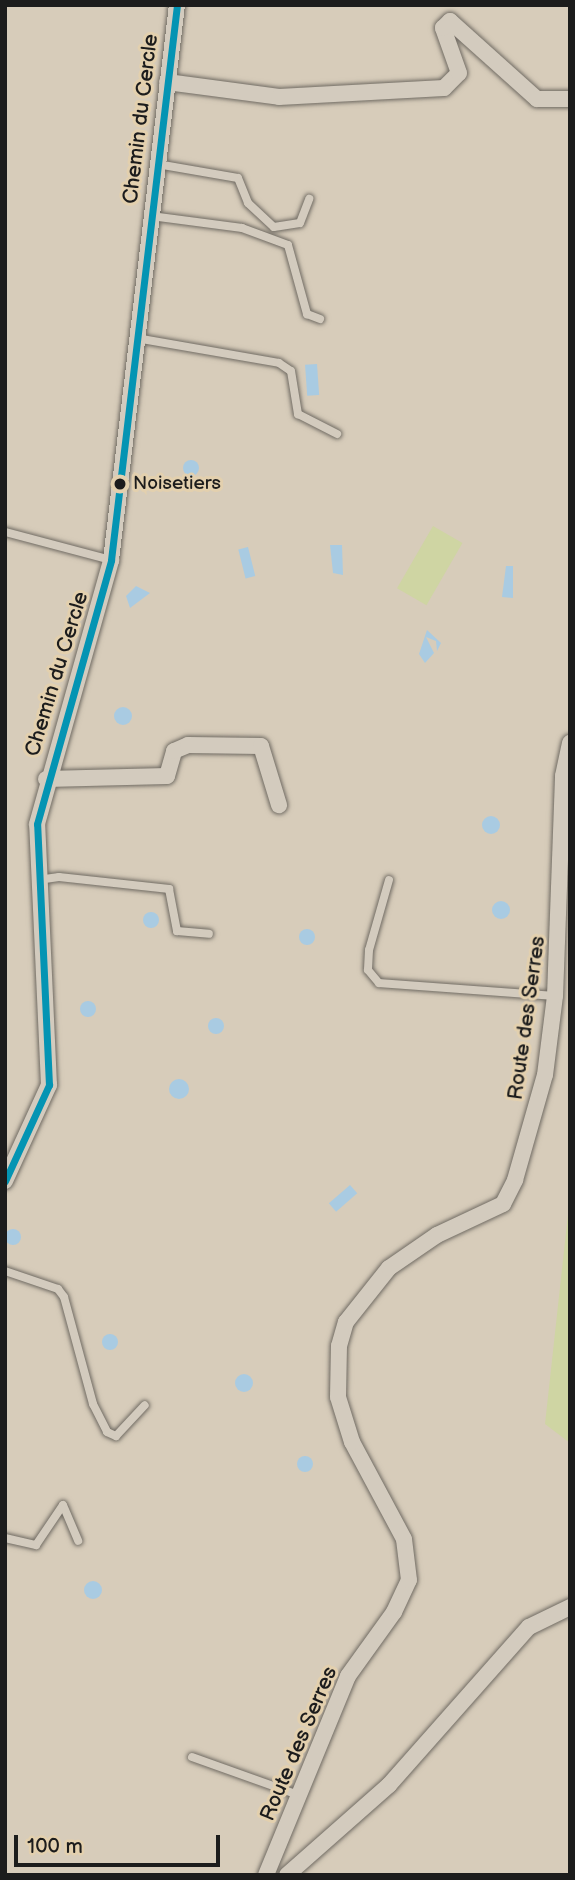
<!DOCTYPE html>
<style>
body{margin:0}
#map{position:relative;width:575px;height:1880px;overflow:hidden;background:#d7ccba;font-family:"Balsamiq Sans",sans-serif}
div>[style]{position:absolute}
.green>*{inset:0;background:#cfd5a3;transform-origin:0 0}
.water>*{inset:0;background:#a9cbe2;transform-origin:0 0}
.round{border-radius:50%}
.roads{filter:drop-shadow(0 0 2px #706b63) drop-shadow(0 0 2px #706b63)}
.lane>*{height:8px;margin:-4px;padding:0 4px;transform-origin:4px;border-radius:4px;background:#d3cbbe}
.street>*{height:16px;margin:-8px;padding:0 8px;transform-origin:8px;border-radius:8px;background:#d3cbbe}
.bus-1>*{height:7px;margin:-3.5px;padding:0 3.5px;transform-origin:3.5px;border-radius:3.5px;background:#0494b3}
.dots>*{width:19px;height:19px;translate:-50% -50%;box-sizing:border-box;border:4px solid #e3d0ae;border-radius:50%}
span{translate:-50% -50%;white-space:nowrap;text-align:center;line-height:1.15;-webkit-text-stroke:6px #e3d0ae;paint-order:stroke}
.bus-label{font-size:19px;color:#1c1c1c}
.left{translate:0 -50%;text-align:left}
.street-label{font-size:21px;color:#1c1c1c}
.frame{position:absolute;inset:0;border:7px solid #1c1c1c;pointer-events:none}
.scale{position:absolute;left:14px;top:1835px;width:206px;height:32px;box-sizing:border-box;border:4px solid #1c1c1c;border-top:0;padding-left:9px;font-size:21px;line-height:24px;white-space:nowrap;color:#1c1c1c;-webkit-text-stroke:5px #e3d0ae;paint-order:stroke}
</style>
<div id="map">
<div class="green">
<div style="left:433px;top:526px;width:34px;height:72px;rotate:30deg"></div>
<div style="clip-path:polygon(570px 1196px,570px 1443px,545px 1424px)"></div>
</div>
<div class="water">
<div style="left:317px;top:364px;width:31px;height:12px;rotate:86deg"></div>
<div class="round" style="left:183px;top:460px;width:16px;height:16px"></div>
<div style="clip-path:polygon(330px 545px,342px 545px,343px 575px,333px 573px)"></div>
<div style="left:248px;top:547px;width:30px;height:10px;rotate:76deg"></div>
<div style="clip-path:polygon(506px 566px,513px 566px,513px 598px,502px 597px)"></div>
<div style="clip-path:polygon(136px 586px,150px 593px,130px 608px,126px 596px)"></div>
<div style="clip-path:polygon(427px 630px,441px 643px,437px 651px,436px 641px,426px 637px,434px 653px,425px 663px,419px 654px)"></div>
<div class="round" style="left:114px;top:707px;width:18px;height:18px"></div>
<div class="round" style="left:482px;top:816px;width:18px;height:18px"></div>
<div class="round" style="left:492px;top:901px;width:18px;height:18px"></div>
<div class="round" style="left:143px;top:912px;width:16px;height:16px"></div>
<div class="round" style="left:299px;top:929px;width:16px;height:16px"></div>
<div class="round" style="left:80px;top:1001px;width:16px;height:16px"></div>
<div class="round" style="left:208px;top:1018px;width:16px;height:16px"></div>
<div class="round" style="left:169px;top:1079px;width:20px;height:20px"></div>
<div style="left:350px;top:1185px;width:11px;height:28px;rotate:49deg"></div>
<div class="round" style="left:5px;top:1229px;width:16px;height:16px"></div>
<div class="round" style="left:102px;top:1334px;width:16px;height:16px"></div>
<div class="round" style="left:235px;top:1374px;width:18px;height:18px"></div>
<div class="round" style="left:297px;top:1456px;width:16px;height:16px"></div>
<div class="round" style="left:84px;top:1581px;width:18px;height:18px"></div>
</div>
<div class="roads">
<div class="lane">
<div style="left:157px;top:164px;width:82px;rotate:9.8deg"></div>
<div style="left:238px;top:178px;width:27px;rotate:68deg"></div>
<div style="left:248px;top:203px;width:35px;rotate:43deg"></div>
<div style="left:274px;top:227px;width:26px;rotate:-9deg"></div>
<div style="left:300px;top:223px;width:26px;rotate:-69deg"></div>
<div style="left:151px;top:216px;width:92px;rotate:7.5deg"></div>
<div style="left:242px;top:228px;width:49px;rotate:20.3deg"></div>
<div style="left:288px;top:245px;width:72px;rotate:74.6deg"></div>
<div style="left:307px;top:314px;width:14px;rotate:21deg"></div>
<div style="left:136px;top:338px;width:145px;rotate:9.9deg"></div>
<div style="left:279px;top:363px;width:14px;rotate:34deg"></div>
<div style="left:291px;top:371px;width:44px;rotate:80.8deg"></div>
<div style="left:298px;top:414px;width:44px;rotate:27.1deg"></div>
<div style="left:5px;top:532px;width:110px;rotate:14.8deg"></div>
<div style="left:38px;top:880px;width:21px;rotate:-8deg"></div>
<div style="left:59px;top:877px;width:111px;rotate:6.2deg"></div>
<div style="left:169px;top:889px;width:43px;rotate:79.2deg"></div>
<div style="left:177px;top:931px;width:32px;rotate:5deg"></div>
<div style="left:389px;top:880px;width:73px;rotate:105.9deg"></div>
<div style="left:369px;top:950px;width:20px;rotate:93deg"></div>
<div style="left:368px;top:970px;width:17px;rotate:50deg"></div>
<div style="left:379px;top:983px;width:176px;rotate:4.2deg"></div>
<div style="left:5px;top:1271px;width:56px;rotate:18.8deg"></div>
<div style="left:58px;top:1289px;width:10px;rotate:53deg"></div>
<div style="left:64px;top:1297px;width:111px;rotate:74.8deg"></div>
<div style="left:93px;top:1404px;width:31px;rotate:63deg"></div>
<div style="left:107px;top:1432px;width:10px;rotate:24deg"></div>
<div style="left:116px;top:1436px;width:42px;rotate:-46.9deg"></div>
<div style="left:5px;top:1538px;width:32px;rotate:13deg"></div>
<div style="left:36px;top:1545px;width:48px;rotate:-56deg"></div>
<div style="left:63px;top:1505px;width:39px;rotate:67deg"></div>
<div style="left:192px;top:1757px;width:116px;rotate:19.7deg"></div>
</div>
<div class="street">
<div style="left:167px;top:82px;width:113px;rotate:7.6deg"></div>
<div style="left:279px;top:97px;width:165px;rotate:-3.1deg"></div>
<div style="left:444px;top:88px;width:21px;rotate:-45deg"></div>
<div style="left:459px;top:73px;width:48px;rotate:-109.6deg"></div>
<div style="left:443px;top:28px;width:10px;rotate:-45deg"></div>
<div style="left:450px;top:21px;width:117px;rotate:41.9deg"></div>
<div style="left:537px;top:99px;width:33px"></div>
<div style="left:46px;top:779px;width:121px;rotate:-1.4deg"></div>
<div style="left:167px;top:776px;width:26px;rotate:-74deg"></div>
<div style="left:174px;top:751px;width:15px;rotate:-23deg"></div>
<div style="left:188px;top:745px;width:73px;rotate:0.8deg"></div>
<div style="left:261px;top:746px;width:62px;rotate:73deg"></div>
<div style="left:5px;top:1181px;width:106px;rotate:-65.4deg"></div>
<div style="left:49px;top:1085px;width:261px;rotate:-92.6deg"></div>
<div style="left:37px;top:824px;width:274px;rotate:-74.3deg"></div>
<div style="left:111px;top:560px;width:559px;rotate:-83.22deg"></div>
<div style="left:266px;top:1875px;width:215px;rotate:-67.6deg"></div>
<div style="left:348px;top:1676px;width:79px;rotate:-54.3deg"></div>
<div style="left:394px;top:1612px;width:35px;rotate:-65deg"></div>
<div style="left:409px;top:1580px;width:41px;rotate:-97deg"></div>
<div style="left:404px;top:1539px;width:110px;rotate:-118.2deg"></div>
<div style="left:352px;top:1442px;width:47px;rotate:-107.3deg"></div>
<div style="left:338px;top:1397px;width:51px;rotate:-88.9deg"></div>
<div style="left:339px;top:1346px;width:25px;rotate:-74deg"></div>
<div style="left:346px;top:1322px;width:69px;rotate:-51.5deg"></div>
<div style="left:389px;top:1268px;width:58px;rotate:-34.5deg"></div>
<div style="left:437px;top:1235px;width:73px;rotate:-25.2deg"></div>
<div style="left:503px;top:1204px;width:27px;rotate:-63deg"></div>
<div style="left:515px;top:1180px;width:109px;rotate:-74.1deg"></div>
<div style="left:545px;top:1075px;width:80px;rotate:-82.8deg"></div>
<div style="left:555px;top:996px;width:220px;rotate:-87.9deg"></div>
<div style="left:563px;top:776px;width:34px;rotate:-78deg"></div>
<div style="left:287px;top:1875px;width:136px;rotate:-41.4deg"></div>
<div style="left:389px;top:1785px;width:211px;rotate:-48.5deg"></div>
<div style="left:529px;top:1627px;width:46px;rotate:-26deg"></div>
</div>
</div>
<div class="bus-1">
<div style="left:5px;top:1181px;width:106px;rotate:-65.4deg"></div>
<div style="left:49px;top:1085px;width:261px;rotate:-92.6deg"></div>
<div style="left:37px;top:824px;width:274px;rotate:-74.3deg"></div>
<div style="left:111px;top:560px;width:559px;rotate:-83.22deg"></div>
</div>
<div class="dots">
<div style="left:120px;top:484px;background:#1c1c1c"></div>
</div>
<div class="bus-label">
<span class="left" style="left:133px;top:484px">Noisetiers</span>
</div>
<div class="street-label">
<span style="left:141px;top:119px;rotate:-83deg">Chemin du Cercle</span>
<span style="left:57px;top:674px;rotate:-73deg">Chemin du Cercle</span>
<span style="left:527px;top:1018px;rotate:-82deg">Route des Serres</span>
<span style="left:299px;top:1744px;rotate:-67deg">Route des Serres</span>
</div>
<div class="frame"></div>
<div class="scale">100 m</div>
</div>
